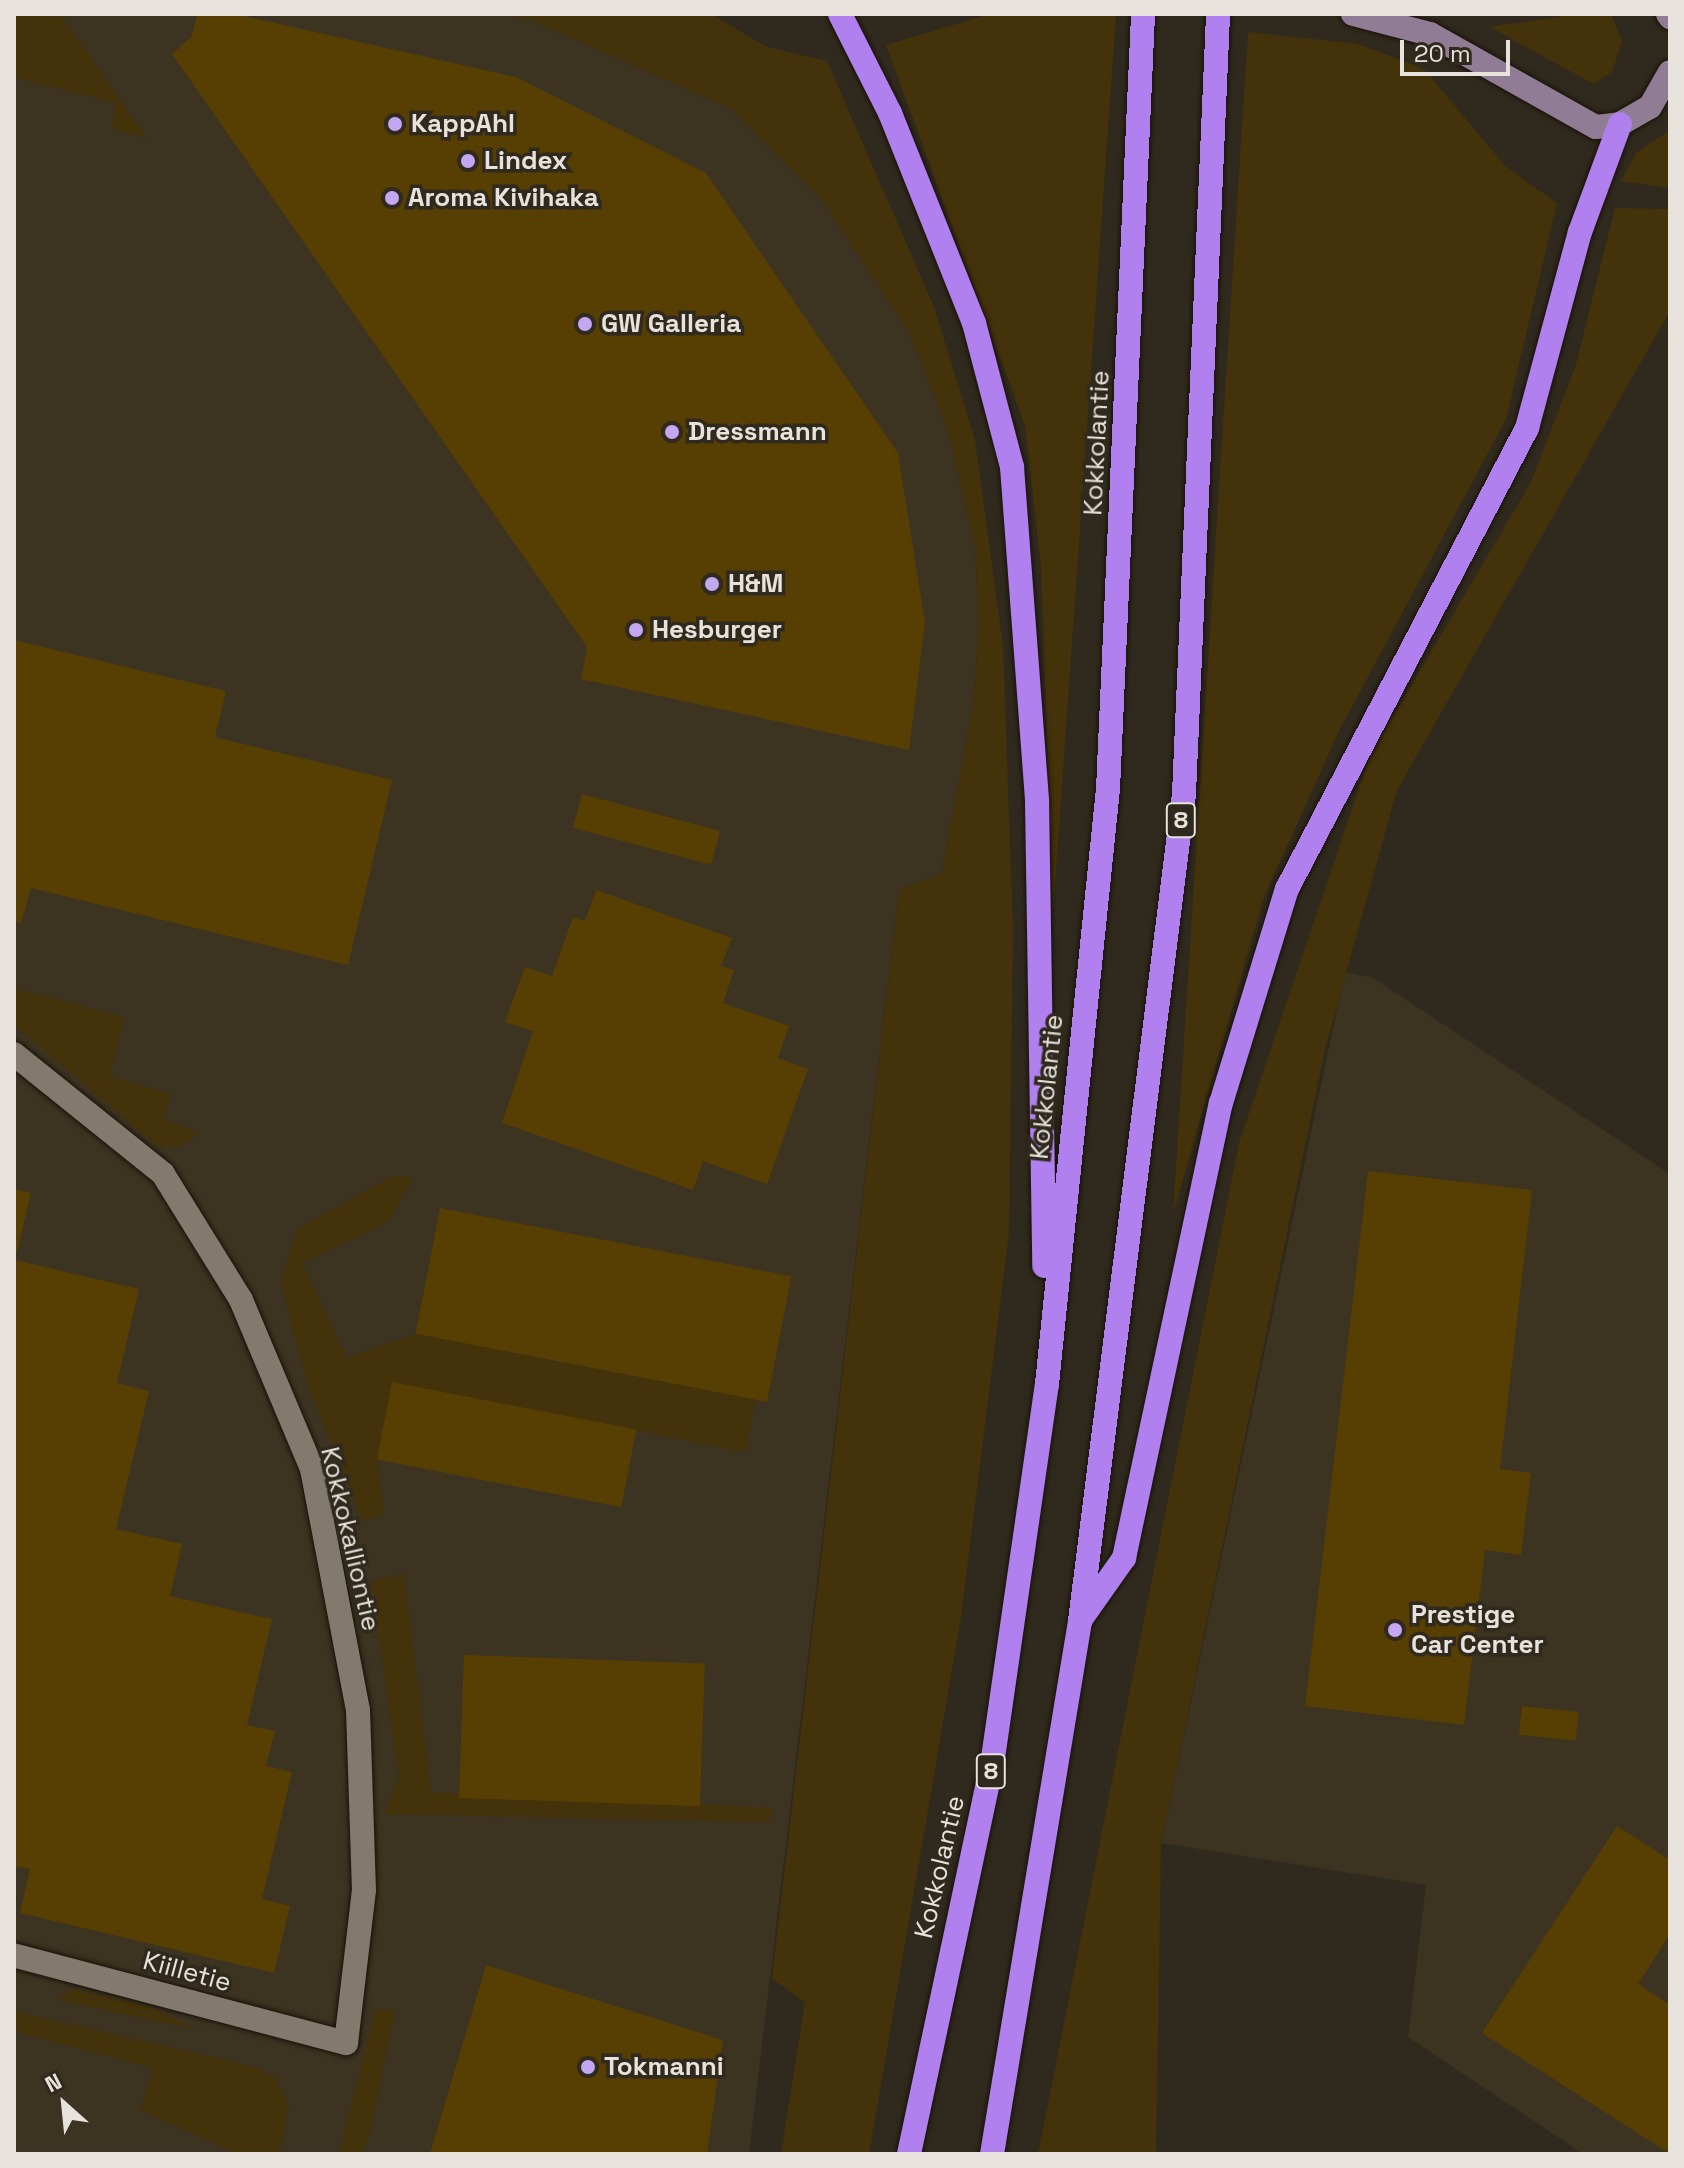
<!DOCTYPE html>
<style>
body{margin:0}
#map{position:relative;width:1684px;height:2168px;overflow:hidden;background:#302a1e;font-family:"Space Grotesk",sans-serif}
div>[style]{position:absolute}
.built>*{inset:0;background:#3c3321}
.green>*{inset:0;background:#44320a}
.building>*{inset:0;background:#573e03;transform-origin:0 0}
.roads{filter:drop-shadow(0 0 2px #181208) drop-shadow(0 0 2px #181208)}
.street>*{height:24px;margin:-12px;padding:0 12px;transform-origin:12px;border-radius:12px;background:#827a6d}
.secondary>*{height:24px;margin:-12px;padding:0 12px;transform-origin:12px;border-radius:12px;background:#907c94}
.highway>*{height:24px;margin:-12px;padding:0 12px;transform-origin:12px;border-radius:12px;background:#b080ee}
.dots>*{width:22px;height:22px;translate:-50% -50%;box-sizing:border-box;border:4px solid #302a1e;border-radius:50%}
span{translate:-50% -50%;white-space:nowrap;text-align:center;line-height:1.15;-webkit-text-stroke:7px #302a1e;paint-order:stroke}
.shield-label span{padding:2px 6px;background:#302a1e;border:2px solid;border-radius:6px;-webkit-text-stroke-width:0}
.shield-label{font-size:24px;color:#e7e3dc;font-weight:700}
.poi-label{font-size:26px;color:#e7e3dc;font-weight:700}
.left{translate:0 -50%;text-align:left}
.street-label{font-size:26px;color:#e7e3dc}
.frame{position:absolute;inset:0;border:16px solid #e7e3dc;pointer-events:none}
.north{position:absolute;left:24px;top:2064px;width:80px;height:80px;-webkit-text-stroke:6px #302a1e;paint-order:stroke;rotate:333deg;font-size:22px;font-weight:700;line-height:32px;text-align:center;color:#e7e3dc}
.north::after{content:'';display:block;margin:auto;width:28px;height:36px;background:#e7e3dc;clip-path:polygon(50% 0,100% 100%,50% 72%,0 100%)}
.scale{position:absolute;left:1400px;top:40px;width:110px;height:36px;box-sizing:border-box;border:4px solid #e7e3dc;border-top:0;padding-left:10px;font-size:24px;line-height:28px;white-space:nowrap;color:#e7e3dc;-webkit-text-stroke:6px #302a1e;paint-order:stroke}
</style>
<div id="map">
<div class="built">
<div style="clip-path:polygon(14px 14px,534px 14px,533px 21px,732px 109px,823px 201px,908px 330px,949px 433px,975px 548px,979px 623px,973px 706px,942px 873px,899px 890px,749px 2154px,14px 2154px)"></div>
<div style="clip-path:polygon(1345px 972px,1373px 978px,1670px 1174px,1670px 2154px,1583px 2154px,1408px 2037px,1426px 1885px,1161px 1843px)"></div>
</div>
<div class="green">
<div style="clip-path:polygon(14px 14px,60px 14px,147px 138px,112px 128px,116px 103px,14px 77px)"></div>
<div style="clip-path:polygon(502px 14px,711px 14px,767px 47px,827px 61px,934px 307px,975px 440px,1003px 646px,1013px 929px,1009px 1232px,961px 1617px,869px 2154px,781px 2154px,805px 2002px,772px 1979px,899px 890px,942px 873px,973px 706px,979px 623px,975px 548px,949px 433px,908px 330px,823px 201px,732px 109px,533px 21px)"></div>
<div style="clip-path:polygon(990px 14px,1116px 14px,1053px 914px,1041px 565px,1025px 426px,886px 45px)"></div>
<div style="clip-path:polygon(1577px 14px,1611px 14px,1622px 41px,1612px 72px,1593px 84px,1490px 27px)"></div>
<div style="clip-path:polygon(1248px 32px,1358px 44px,1424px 69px,1506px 167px,1557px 203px,1506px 419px,1340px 729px,1264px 897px,1173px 1214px)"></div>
<div style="clip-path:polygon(1670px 130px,1670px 188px,1621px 181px,1636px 153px)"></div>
<div style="clip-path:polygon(1615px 208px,1670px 209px,1670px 311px,1397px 790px,1325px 1049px,1161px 1843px,1156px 2154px,1038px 2154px,1239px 1143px,1370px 756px,1531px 482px,1576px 365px)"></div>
<div style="clip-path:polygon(14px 988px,124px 1017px,110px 1076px,171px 1094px,162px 1118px,199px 1133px,185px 1145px,160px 1148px,14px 1025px)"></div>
<div style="clip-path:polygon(393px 1176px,413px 1178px,388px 1222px,302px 1263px,347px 1358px,416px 1334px,755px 1400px,746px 1452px,393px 1382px,377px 1460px,384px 1515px,363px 1521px,307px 1382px,281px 1283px,297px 1229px)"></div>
<div style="clip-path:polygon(404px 1574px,431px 1792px,772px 1808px,769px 1822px,385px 1814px,399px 1778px,371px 1581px)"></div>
<div style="clip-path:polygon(72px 1989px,151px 2007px,194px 2029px,58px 2000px)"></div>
<div style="clip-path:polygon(376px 2008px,395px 2011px,369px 2136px,362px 2154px,339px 2154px)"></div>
<div style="clip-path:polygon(14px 2011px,259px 2068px,275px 2078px,289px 2105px,279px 2154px,237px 2154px,141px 2110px,153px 2068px,14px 2031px)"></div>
</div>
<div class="building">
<div style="clip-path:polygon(197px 14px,235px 14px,516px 77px,706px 173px,898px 453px,925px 623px,909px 750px,581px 679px,587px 647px,172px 54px,192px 36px)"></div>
<div style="clip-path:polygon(14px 640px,226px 691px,215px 737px,392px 780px,348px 965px,31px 888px,21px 923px,14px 921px)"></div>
<div style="left:582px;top:794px;width:143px;height:35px;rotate:15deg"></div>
<div style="clip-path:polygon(596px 890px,732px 938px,721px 966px,734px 970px,723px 1003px,789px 1026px,778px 1058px,808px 1069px,767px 1184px,703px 1161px,693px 1190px,502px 1123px,533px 1031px,505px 1022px,525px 967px,552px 976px,573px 917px,585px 921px)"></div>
<div style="clip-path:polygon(1368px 1171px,1532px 1190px,1500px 1469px,1531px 1473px,1521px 1555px,1485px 1550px,1464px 1725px,1305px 1706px)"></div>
<div style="clip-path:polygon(14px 1189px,31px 1193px,15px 1260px,139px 1289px,117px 1383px,149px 1391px,116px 1529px,182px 1544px,170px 1596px,272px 1619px,247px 1725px,275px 1731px,266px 1766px,292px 1772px,262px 1899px,290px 1906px,274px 1973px,20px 1913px,30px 1869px,14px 1866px)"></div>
<div style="left:440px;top:1208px;width:358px;height:128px;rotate:11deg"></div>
<div style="left:392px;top:1382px;width:249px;height:79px;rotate:11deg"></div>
<div style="left:464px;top:1655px;width:241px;height:143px;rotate:2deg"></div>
<div style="left:1522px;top:1706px;width:57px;height:29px;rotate:6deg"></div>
<div style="clip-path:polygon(1617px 1826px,1670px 1860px,1670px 1934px,1638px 1984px,1670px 2005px,1670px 2154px,1482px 2033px)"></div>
<div style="clip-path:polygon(486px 1965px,723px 2040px,707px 2154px,430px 2154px)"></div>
</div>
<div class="roads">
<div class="street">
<div style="left:14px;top:1054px;width:191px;rotate:38.8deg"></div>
<div style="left:163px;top:1174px;width:148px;rotate:58.2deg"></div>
<div style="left:241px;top:1300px;width:183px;rotate:67.2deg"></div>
<div style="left:312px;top:1469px;width:245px;rotate:79.2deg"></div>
<div style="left:358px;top:1710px;width:180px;rotate:88.1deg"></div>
<div style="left:364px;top:1890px;width:154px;rotate:96.7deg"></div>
<div style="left:346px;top:2043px;width:343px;rotate:-165.2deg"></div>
</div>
<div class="secondary">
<div style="left:1353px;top:14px;width:80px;rotate:14.6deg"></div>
<div style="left:1430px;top:34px;width:190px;rotate:29.3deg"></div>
<div style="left:1596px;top:127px;width:24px;rotate:-7deg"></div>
<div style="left:1620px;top:124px;width:34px;rotate:-30deg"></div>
<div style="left:1650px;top:107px;width:40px;rotate:-60.3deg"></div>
<div style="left:1668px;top:14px;width:4px;rotate:56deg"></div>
</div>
<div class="highway">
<div style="left:840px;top:14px;width:111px;rotate:63.2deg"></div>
<div style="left:890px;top:113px;width:226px;rotate:68.2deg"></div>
<div style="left:974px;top:323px;width:149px;rotate:75.2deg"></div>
<div style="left:1012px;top:467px;width:335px;rotate:85.7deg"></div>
<div style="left:1037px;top:801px;width:465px;rotate:89.1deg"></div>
<div style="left:1081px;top:1619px;width:75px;rotate:-54.8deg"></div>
<div style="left:1124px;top:1558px;width:465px;rotate:-78deg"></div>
<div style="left:1221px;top:1103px;width:224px;rotate:-72.9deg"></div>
<div style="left:1287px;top:889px;width:520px;rotate:-62.5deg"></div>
<div style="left:1527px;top:428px;width:203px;rotate:-74.9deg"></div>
<div style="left:1580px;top:232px;width:115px;rotate:-69.7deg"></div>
<div style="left:909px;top:2154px;width:398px;rotate:-78deg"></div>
<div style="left:992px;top:1765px;width:385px;rotate:-81.8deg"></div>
<div style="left:1047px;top:1384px;width:598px;rotate:-84.15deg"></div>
<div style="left:1108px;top:789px;width:776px;rotate:-87.41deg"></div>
<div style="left:992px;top:2154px;width:540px;rotate:-80.62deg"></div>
<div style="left:1080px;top:1621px;width:834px;rotate:-82.83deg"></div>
<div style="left:1184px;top:794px;width:781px;rotate:-87.5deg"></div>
</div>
</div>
<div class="dots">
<div style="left:395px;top:124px;background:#c4a7f1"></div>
<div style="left:468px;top:161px;background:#c4a7f1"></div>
<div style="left:392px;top:198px;background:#c4a7f1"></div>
<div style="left:585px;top:324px;background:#c4a7f1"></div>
<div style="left:672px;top:432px;background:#c4a7f1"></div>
<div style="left:712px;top:584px;background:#c4a7f1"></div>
<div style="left:636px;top:630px;background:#c4a7f1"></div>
<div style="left:1395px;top:1630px;background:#c4a7f1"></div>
<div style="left:588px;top:2067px;background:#c4a7f1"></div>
</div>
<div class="shield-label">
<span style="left:1181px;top:820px">8</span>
<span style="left:991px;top:1771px">8</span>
</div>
<div class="poi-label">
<span class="left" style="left:411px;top:124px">KappAhl</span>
<span class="left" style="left:484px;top:161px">Lindex</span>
<span class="left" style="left:408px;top:198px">Aroma Kivihaka</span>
<span class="left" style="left:601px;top:324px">GW Galleria</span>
<span class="left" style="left:688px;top:432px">Dressmann</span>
<span class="left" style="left:728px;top:584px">H&amp;M</span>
<span class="left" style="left:652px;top:630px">Hesburger</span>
<span class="left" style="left:1411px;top:1630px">Prestige<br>Car Center</span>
<span class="left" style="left:604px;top:2067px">Tokmanni</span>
</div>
<div class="street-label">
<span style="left:1097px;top:443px;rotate:-87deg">Kokkolantie</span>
<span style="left:1047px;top:1087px;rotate:-84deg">Kokkolantie</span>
<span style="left:350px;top:1539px;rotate:77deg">Kokkokalliontie</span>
<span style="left:940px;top:1867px;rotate:-77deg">Kokkolantie</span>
<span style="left:187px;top:1972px;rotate:15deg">Kiilletie</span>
</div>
<div class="frame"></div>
<div class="north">N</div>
<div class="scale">20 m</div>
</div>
